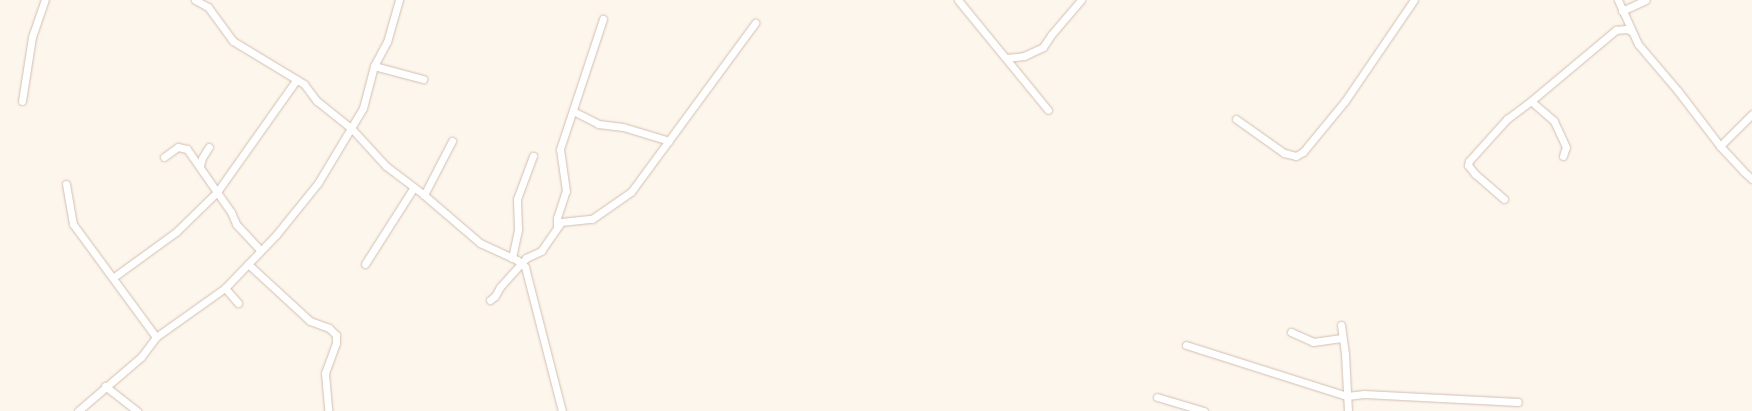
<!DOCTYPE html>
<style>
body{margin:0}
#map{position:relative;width:1752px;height:411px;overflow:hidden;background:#fdf6ec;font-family:Roboto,sans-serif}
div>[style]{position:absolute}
.roads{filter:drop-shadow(0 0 1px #d1beb0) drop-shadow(0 0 1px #d1beb0)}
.minor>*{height:7px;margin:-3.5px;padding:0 3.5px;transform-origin:3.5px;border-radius:3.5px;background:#fff}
span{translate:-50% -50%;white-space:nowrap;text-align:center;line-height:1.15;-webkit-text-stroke:3.5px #fffaf3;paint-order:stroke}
</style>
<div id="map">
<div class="roads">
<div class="minor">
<div style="left:195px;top:0;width:15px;rotate:28deg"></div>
<div style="left:208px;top:7px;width:42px;rotate:53.7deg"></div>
<div style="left:233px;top:41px;width:83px;rotate:31.2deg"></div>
<div style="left:304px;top:84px;width:21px;rotate:53deg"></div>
<div style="left:317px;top:101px;width:45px;rotate:38.7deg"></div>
<div style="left:352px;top:129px;width:50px;rotate:47.4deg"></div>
<div style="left:386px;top:166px;width:48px;rotate:37.3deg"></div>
<div style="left:424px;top:195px;width:74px;rotate:40.6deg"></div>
<div style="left:480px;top:243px;width:41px;rotate:24.7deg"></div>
<div style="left:517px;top:260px;width:11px;rotate:41deg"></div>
<div style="left:525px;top:267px;width:149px;rotate:75.6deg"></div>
<div style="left:958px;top:0;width:142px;rotate:50.7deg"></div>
<div style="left:1618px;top:0;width:48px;rotate:65.6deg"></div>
<div style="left:1638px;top:44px;width:62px;rotate:49.6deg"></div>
<div style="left:1678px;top:91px;width:69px;rotate:52.6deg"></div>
<div style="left:1720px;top:146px;width:34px;rotate:47deg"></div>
<div style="left:1743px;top:171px;width:12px;rotate:42deg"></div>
<div style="left:1622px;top:11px;width:26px;rotate:-25deg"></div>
<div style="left:1006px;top:58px;width:18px;rotate:-6deg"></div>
<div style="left:1024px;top:56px;width:21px;rotate:-25deg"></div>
<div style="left:1043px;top:47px;width:14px;rotate:-56deg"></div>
<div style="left:1051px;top:35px;width:46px;rotate:-49.4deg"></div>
<div style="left:374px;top:66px;width:51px;rotate:14.9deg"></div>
<div style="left:22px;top:101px;width:65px;rotate:-81.1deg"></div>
<div style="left:32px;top:37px;width:39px;rotate:-71deg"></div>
<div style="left:573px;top:111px;width:28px;rotate:27deg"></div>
<div style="left:598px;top:124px;width:25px;rotate:7deg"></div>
<div style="left:623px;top:127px;width:48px;rotate:16.9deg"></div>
<div style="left:1236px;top:119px;width:59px;rotate:35.3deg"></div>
<div style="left:1284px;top:153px;width:12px;rotate:14deg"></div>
<div style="left:1296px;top:156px;width:8px;rotate:-30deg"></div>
<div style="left:1303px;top:152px;width:66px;rotate:-50.5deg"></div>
<div style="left:1345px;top:101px;width:122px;rotate:-55.7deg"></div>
<div style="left:1720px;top:146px;width:45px;rotate:-45deg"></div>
<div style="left:1563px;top:156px;width:9px;rotate:-72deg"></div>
<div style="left:1566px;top:147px;width:29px;rotate:-115deg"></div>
<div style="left:1554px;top:121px;width:30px;rotate:-139deg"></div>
<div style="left:1531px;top:101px;width:111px;rotate:-39.9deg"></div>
<div style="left:1616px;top:30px;width:10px;rotate:-6deg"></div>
<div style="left:1626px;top:29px;width:5px;rotate:22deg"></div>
<div style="left:164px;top:157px;width:17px;rotate:-36deg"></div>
<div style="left:178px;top:147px;width:9px;rotate:13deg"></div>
<div style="left:187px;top:149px;width:77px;rotate:55.1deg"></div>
<div style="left:231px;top:212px;width:13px;rotate:67deg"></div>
<div style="left:236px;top:224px;width:35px;rotate:47deg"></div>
<div style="left:200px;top:166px;width:8px;rotate:-76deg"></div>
<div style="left:202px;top:158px;width:13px;rotate:-58deg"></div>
<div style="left:66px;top:184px;width:41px;rotate:80.1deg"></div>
<div style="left:73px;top:224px;width:140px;rotate:53.7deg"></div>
<div style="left:424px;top:195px;width:61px;rotate:-62.6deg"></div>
<div style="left:1504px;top:199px;width:38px;rotate:-139deg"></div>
<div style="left:1475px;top:174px;width:11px;rotate:-128deg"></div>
<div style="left:1468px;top:165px;width:4px;rotate:-76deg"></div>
<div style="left:1469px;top:161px;width:57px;rotate:-47.9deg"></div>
<div style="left:1507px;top:119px;width:30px;rotate:-37deg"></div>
<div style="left:557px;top:226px;width:8px;rotate:-90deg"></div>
<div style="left:557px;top:218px;width:28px;rotate:-72deg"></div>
<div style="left:566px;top:191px;width:42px;rotate:-98.1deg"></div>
<div style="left:560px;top:149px;width:137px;rotate:-71.7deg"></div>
<div style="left:512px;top:258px;width:30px;rotate:-78deg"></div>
<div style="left:518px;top:229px;width:30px;rotate:-92deg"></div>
<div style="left:517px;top:199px;width:46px;rotate:-69.6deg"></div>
<div style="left:248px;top:264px;width:84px;rotate:42.6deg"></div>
<div style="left:310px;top:321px;width:20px;rotate:20deg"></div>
<div style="left:329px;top:328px;width:10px;rotate:45deg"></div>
<div style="left:336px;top:335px;width:8px;rotate:90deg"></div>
<div style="left:336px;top:343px;width:32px;rotate:110deg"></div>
<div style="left:325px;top:373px;width:38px;rotate:85deg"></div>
<div style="left:365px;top:264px;width:91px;rotate:-57.5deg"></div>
<div style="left:114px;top:277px;width:77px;rotate:-36deg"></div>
<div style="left:176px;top:232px;width:57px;rotate:-44.3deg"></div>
<div style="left:217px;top:192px;width:138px;rotate:-54.7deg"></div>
<div style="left:225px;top:288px;width:20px;rotate:49deg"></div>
<div style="left:490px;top:300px;width:6px;rotate:-39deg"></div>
<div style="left:495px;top:296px;width:10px;rotate:-61deg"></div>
<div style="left:500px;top:287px;width:39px;rotate:-48deg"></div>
<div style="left:526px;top:258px;width:17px;rotate:-25deg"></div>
<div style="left:541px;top:251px;width:35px;rotate:-55deg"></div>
<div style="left:561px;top:222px;width:31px;rotate:-6deg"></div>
<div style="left:592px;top:219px;width:47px;rotate:-34.7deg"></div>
<div style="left:631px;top:192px;width:210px;rotate:-53.7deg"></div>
<div style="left:1341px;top:325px;width:29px;rotate:82deg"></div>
<div style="left:1345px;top:354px;width:57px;rotate:87deg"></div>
<div style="left:1291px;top:332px;width:24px;rotate:24deg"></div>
<div style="left:1313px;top:342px;width:29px;rotate:-8deg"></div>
<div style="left:1186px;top:345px;width:169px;rotate:17.6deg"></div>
<div style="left:1347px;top:396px;width:17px;rotate:-7deg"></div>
<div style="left:1364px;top:394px;width:154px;rotate:3deg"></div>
<div style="left:105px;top:386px;width:41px;rotate:38deg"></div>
<div style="left:1157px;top:397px;width:49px;rotate:16.6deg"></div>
<div style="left:78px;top:411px;width:83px;rotate:-40.6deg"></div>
<div style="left:141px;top:357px;width:25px;rotate:-53deg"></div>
<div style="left:156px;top:337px;width:85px;rotate:-35.4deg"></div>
<div style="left:225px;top:288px;width:74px;rotate:-46.1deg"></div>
<div style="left:276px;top:235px;width:67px;rotate:-51.1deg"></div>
<div style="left:318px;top:183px;width:87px;rotate:-59deg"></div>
<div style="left:363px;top:108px;width:43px;rotate:-75.3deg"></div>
<div style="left:374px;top:66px;width:27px;rotate:-62deg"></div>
<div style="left:387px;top:42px;width:44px;rotate:-74.1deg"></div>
</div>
</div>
</div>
